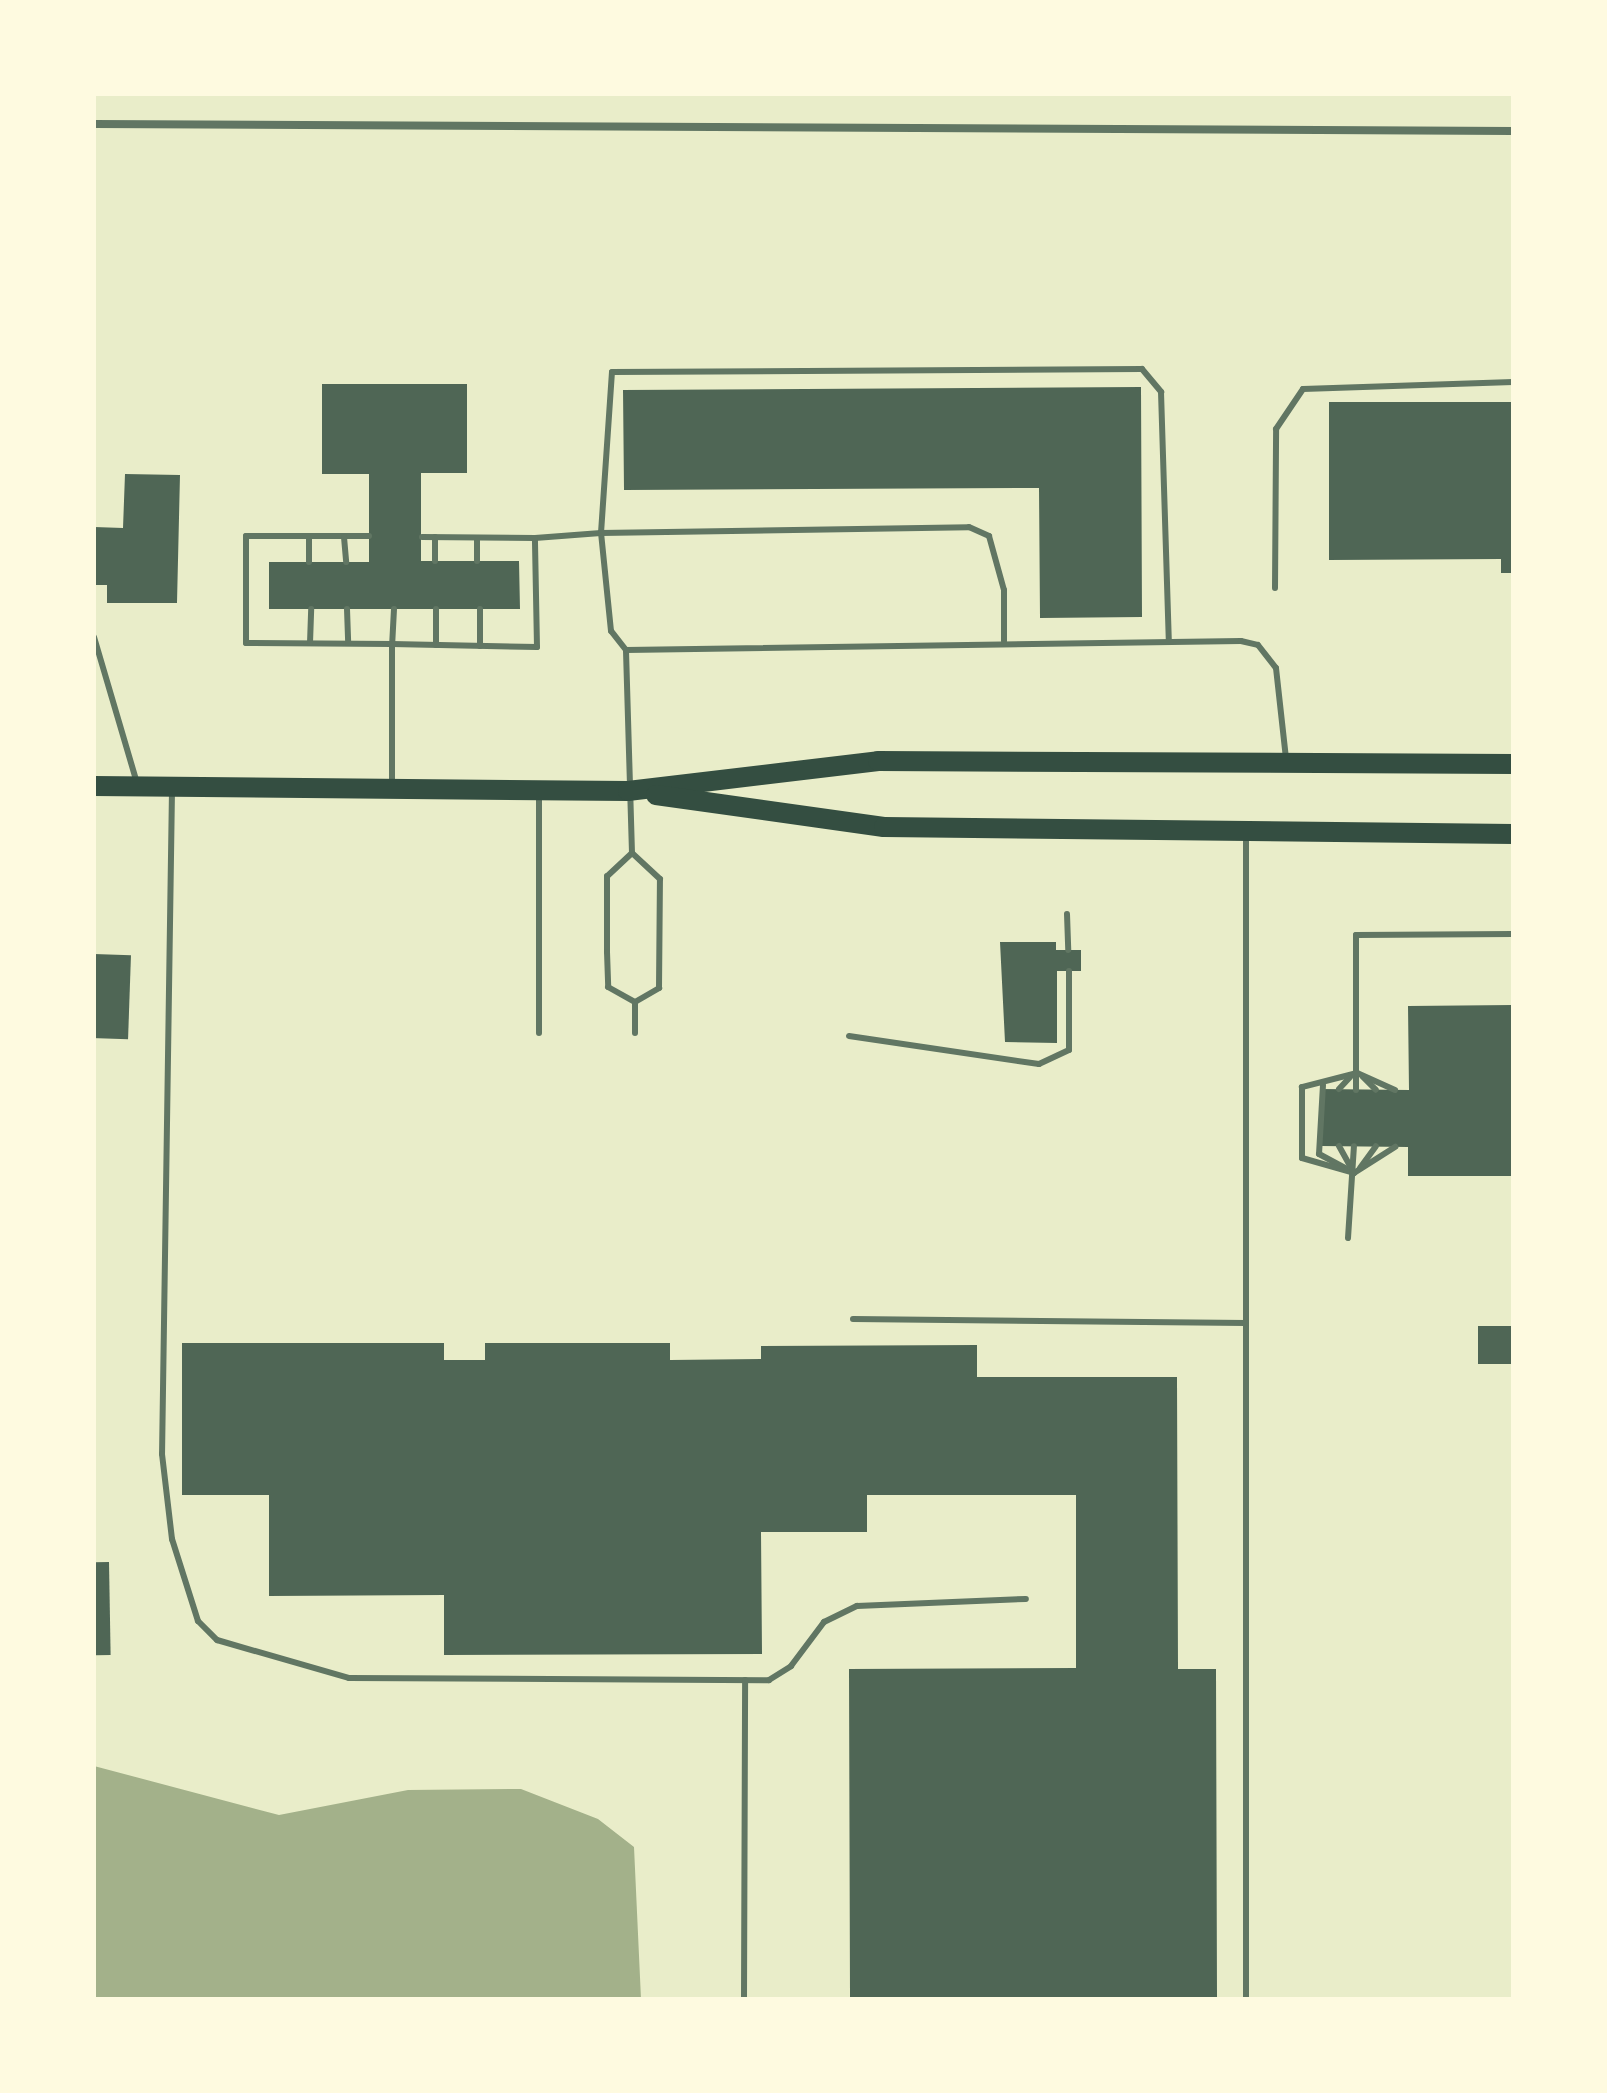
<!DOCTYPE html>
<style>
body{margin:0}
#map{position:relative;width:1607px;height:2093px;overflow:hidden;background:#e9edc9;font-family:"Open Sans",sans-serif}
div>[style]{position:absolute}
.water>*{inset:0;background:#a3b18a}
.building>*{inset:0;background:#4f6655;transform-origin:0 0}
.service>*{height:6px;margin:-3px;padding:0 3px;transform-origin:3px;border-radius:3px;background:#617663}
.minor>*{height:8px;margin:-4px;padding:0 4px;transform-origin:4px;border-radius:4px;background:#617663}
.primary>*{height:20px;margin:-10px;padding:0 10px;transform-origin:10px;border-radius:10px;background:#344e41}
span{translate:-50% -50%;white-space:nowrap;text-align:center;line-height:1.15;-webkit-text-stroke:8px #fefae0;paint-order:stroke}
.frame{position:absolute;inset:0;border:96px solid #fefae0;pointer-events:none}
</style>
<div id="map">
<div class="water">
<div style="clip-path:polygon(94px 1766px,279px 1815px,408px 1790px,521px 1789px,598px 1819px,634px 1847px,641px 1999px,94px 1999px)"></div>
</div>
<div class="building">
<div style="clip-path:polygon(322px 384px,467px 384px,467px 473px,421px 473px,421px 561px,519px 561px,520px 609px,269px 609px,269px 562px,369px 562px,369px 474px,322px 474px)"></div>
<div style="clip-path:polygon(1141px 387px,1142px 617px,1040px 618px,1039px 488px,624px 490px,623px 390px)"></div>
<div style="clip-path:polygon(1329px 402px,1513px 402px,1513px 573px,1501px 573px,1501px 559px,1329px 560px)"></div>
<div style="clip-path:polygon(125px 474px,180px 475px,177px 603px,107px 603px,107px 585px,94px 585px,94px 527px,123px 528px)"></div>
<div style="clip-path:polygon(1000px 942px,1056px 942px,1056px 950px,1081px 950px,1081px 971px,1057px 971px,1057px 1043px,1005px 1042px)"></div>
<div style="left:94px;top:954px;width:37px;height:84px;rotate:2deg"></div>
<div style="clip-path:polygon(1513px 1005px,1513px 1176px,1408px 1176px,1408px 1147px,1321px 1146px,1321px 1089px,1409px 1090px,1408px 1006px)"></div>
<div style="left:1478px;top:1326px;width:35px;height:38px"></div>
<div style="clip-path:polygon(182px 1343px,444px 1343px,444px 1360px,485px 1360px,485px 1343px,670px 1343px,670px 1360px,761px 1359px,761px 1346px,977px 1345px,977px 1377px,1177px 1377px,1178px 1669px,1216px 1669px,1217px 1999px,850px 1999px,849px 1669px,1076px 1668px,1076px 1495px,867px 1495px,867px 1532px,761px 1532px,762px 1654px,444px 1655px,444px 1595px,269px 1596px,269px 1495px,182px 1495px)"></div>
<div style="left:109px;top:1562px;width:93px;height:15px;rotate:89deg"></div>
</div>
<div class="service">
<div style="left:309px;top:536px;width:26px;rotate:90deg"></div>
<div style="left:369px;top:536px;width:123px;rotate:180deg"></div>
<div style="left:246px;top:536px;width:107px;rotate:90deg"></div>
<div style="left:246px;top:643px;width:146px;rotate:0.4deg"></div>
<div style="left:392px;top:644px;width:141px;rotate:90deg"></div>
<div style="left:344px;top:537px;width:25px;rotate:85deg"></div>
<div style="left:435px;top:537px;width:24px;rotate:90deg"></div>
<div style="left:477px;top:538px;width:23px;rotate:90deg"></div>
<div style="left:535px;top:538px;width:66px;rotate:-4.3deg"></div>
<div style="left:601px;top:533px;width:161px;rotate:-86.1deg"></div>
<div style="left:612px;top:372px;width:530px;rotate:-0.32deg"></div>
<div style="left:1142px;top:369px;width:30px;rotate:50deg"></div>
<div style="left:1161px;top:392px;width:249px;rotate:88.2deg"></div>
<div style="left:1275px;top:588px;width:159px;rotate:-89.6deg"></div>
<div style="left:1276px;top:429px;width:48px;rotate:-56deg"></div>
<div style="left:1303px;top:389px;width:210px;rotate:-1.9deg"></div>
<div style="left:347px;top:609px;width:34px;rotate:88deg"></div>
<div style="left:394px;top:609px;width:35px;rotate:93deg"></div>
<div style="left:392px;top:644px;width:145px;rotate:1.2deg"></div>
<div style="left:537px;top:647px;width:109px;rotate:-91.1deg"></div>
<div style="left:535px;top:538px;width:113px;rotate:-179.5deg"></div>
<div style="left:436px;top:609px;width:36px;rotate:90deg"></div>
<div style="left:480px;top:609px;width:37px;rotate:90deg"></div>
<div style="left:94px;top:637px;width:152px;rotate:73.6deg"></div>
<div style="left:310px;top:643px;width:34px;rotate:-88deg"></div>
<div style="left:626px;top:650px;width:615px;rotate:-0.84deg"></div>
<div style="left:1241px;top:641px;width:17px;rotate:13deg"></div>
<div style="left:1258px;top:645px;width:29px;rotate:52deg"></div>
<div style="left:1276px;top:668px;width:91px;rotate:83.7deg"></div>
<div style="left:172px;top:790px;width:664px;rotate:90.86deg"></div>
<div style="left:162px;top:1454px;width:86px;rotate:83.3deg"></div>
<div style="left:172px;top:1539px;width:86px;rotate:72.4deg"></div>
<div style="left:198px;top:1621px;width:27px;rotate:45deg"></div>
<div style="left:217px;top:1640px;width:137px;rotate:16.1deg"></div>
<div style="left:349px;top:1678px;width:420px;rotate:0.3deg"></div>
<div style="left:769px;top:1680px;width:26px;rotate:-32deg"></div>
<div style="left:791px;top:1666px;width:55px;rotate:-53.1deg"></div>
<div style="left:824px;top:1622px;width:37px;rotate:-26deg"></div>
<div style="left:857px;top:1606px;width:169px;rotate:-2.4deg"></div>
<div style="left:1246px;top:835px;width:1164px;rotate:90deg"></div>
<div style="left:632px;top:853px;width:34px;rotate:137deg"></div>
<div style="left:607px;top:876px;width:76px;rotate:90deg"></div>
<div style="left:607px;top:952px;width:35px;rotate:88deg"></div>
<div style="left:608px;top:987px;width:31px;rotate:29deg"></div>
<div style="left:1067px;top:914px;width:36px;rotate:88deg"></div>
<div style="left:635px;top:1002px;width:28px;rotate:-30deg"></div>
<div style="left:659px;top:988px;width:109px;rotate:-89.5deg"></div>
<div style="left:660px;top:879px;width:38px;rotate:-137deg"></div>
<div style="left:632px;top:853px;width:203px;rotate:-91.7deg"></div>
<div style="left:626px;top:650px;width:24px;rotate:-128deg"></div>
<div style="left:611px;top:631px;width:99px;rotate:-95.8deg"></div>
<div style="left:601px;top:533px;width:368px;rotate:-0.9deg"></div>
<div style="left:969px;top:527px;width:22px;rotate:24deg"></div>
<div style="left:989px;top:536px;width:56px;rotate:74.5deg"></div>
<div style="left:1004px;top:590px;width:51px;rotate:90deg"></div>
<div style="left:635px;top:1002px;width:31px;rotate:90deg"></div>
<div style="left:539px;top:1033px;width:241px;rotate:-90deg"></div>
<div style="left:849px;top:1036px;width:192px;rotate:8.4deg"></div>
<div style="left:1039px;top:1064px;width:33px;rotate:-25deg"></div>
<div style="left:1069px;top:1050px;width:79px;rotate:-90deg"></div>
<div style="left:1363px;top:1077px;width:18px;rotate:45deg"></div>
<div style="left:1323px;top:1085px;width:69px;rotate:93.3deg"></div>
<div style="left:1319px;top:1154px;width:30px;rotate:28deg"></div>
<div style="left:1339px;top:1089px;width:16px;rotate:-47deg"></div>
<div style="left:1356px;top:1090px;width:155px;rotate:-90deg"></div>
<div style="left:1356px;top:935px;width:157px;rotate:-0.4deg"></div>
<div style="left:1395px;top:1090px;width:42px;rotate:-155.9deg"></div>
<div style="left:1357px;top:1073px;width:57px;rotate:165.7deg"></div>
<div style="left:1302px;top:1087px;width:71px;rotate:90deg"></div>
<div style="left:1302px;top:1158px;width:54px;rotate:16.1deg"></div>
<div style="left:1354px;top:1173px;width:49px;rotate:-32.4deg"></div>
<div style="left:1339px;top:1146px;width:31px;rotate:61deg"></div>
<div style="left:1360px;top:1168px;width:27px;rotate:-54deg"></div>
<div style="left:1348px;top:1238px;width:92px;rotate:-86.3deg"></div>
<div style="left:853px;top:1319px;width:393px;rotate:0.6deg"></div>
<div style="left:744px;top:1999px;width:319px;rotate:-89.8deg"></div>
</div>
<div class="minor">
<div style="left:94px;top:124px;width:1419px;rotate:0.28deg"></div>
</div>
<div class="primary">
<div style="left:94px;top:786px;width:534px;rotate:0.54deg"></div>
<div style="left:628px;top:791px;width:252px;rotate:-6.8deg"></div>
<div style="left:878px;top:761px;width:635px;rotate:0.27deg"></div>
<div style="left:656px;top:795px;width:230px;rotate:8deg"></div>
<div style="left:884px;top:827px;width:629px;rotate:0.64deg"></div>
</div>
<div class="frame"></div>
</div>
